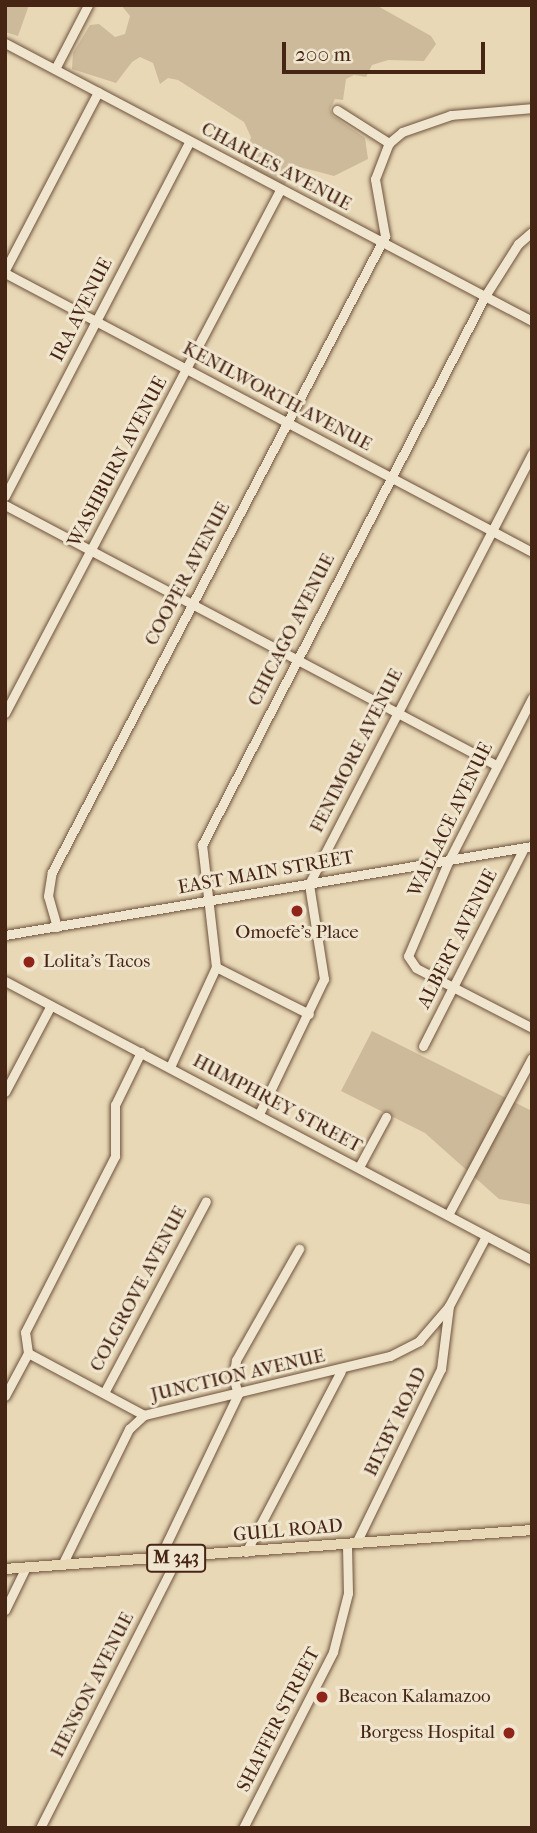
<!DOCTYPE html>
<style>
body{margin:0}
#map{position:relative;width:537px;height:1833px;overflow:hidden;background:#e8d8b6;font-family:"IM FELL French Canon",serif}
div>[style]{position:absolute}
.green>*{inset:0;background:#cdba9a}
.roads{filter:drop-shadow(0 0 2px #6f523c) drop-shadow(0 0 2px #6f523c)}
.minor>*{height:9px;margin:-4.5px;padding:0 4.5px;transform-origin:4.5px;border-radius:4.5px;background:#f0e6d0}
.major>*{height:10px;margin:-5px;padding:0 5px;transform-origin:5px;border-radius:5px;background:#e8d8b6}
.dots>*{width:19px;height:19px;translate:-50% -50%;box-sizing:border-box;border:4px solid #f0e6d0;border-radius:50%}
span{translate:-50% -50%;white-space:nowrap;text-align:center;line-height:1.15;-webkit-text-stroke:6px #f0e6d0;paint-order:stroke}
.shield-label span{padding:2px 5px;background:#f0e6d0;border:2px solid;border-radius:5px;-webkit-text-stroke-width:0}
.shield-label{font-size:18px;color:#472514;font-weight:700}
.street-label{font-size:19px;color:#472514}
.poi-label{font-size:19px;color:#472514}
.left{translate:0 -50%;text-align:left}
.right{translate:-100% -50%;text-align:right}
.frame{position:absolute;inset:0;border:7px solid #472514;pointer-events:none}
.scale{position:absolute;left:282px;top:42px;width:203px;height:32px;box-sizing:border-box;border:4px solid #472514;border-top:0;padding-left:9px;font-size:21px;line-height:24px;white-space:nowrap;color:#472514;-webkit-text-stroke:5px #f0e6d0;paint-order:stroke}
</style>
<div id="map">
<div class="green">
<div style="clip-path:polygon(5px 5px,29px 5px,18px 36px,5px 32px)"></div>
<div style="clip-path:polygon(121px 5px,376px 5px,431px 36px,436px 44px,424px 61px,388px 60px,372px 65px,366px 77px,354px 75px,346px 79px,343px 100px,335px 99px,330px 109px,333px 116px,365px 138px,368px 159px,334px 176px,300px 167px,284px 185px,244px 163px,251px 137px,244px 122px,178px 80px,168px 78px,160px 84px,153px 63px,140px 57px,132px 62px,116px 83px,72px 69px,73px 53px,90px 25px,99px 24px,115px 37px,125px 34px,130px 16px)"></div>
<div style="clip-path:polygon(372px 1031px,532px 1111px,532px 1205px,499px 1199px,425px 1133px,341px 1091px)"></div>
</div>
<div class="roads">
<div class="minor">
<div style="left:5px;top:43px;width:596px;rotate:27.81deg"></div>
<div style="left:55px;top:69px;width:72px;rotate:-62.7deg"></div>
<div style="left:337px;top:110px;width:62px;rotate:32.4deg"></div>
<div style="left:5px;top:270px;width:201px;rotate:-62.4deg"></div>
<div style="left:5px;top:273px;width:596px;rotate:27.9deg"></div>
<div style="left:5px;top:496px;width:400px;rotate:-62.5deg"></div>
<div style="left:5px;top:505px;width:556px;rotate:27.9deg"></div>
<div style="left:532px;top:698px;width:182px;rotate:117.1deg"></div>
<div style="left:449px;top:860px;width:104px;rotate:113.1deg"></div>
<div style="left:408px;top:956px;width:14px;rotate:56deg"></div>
<div style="left:416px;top:968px;width:131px;rotate:27.3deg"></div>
<div style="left:5px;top:713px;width:591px;rotate:-62.26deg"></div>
<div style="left:57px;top:927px;width:32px;rotate:-106deg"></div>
<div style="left:48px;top:896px;width:24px;rotate:-81deg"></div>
<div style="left:52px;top:872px;width:718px;rotate:-62.36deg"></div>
<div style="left:385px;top:236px;width:58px;rotate:-100deg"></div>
<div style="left:375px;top:179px;width:39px;rotate:-69deg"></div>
<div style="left:389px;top:143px;width:17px;rotate:-40deg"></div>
<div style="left:402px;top:132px;width:52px;rotate:-19.1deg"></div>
<div style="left:451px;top:115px;width:81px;rotate:-4.9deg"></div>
<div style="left:5px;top:935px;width:534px;rotate:-9.59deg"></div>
<div style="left:216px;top:967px;width:104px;rotate:26.8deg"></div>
<div style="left:5px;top:981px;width:596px;rotate:27.9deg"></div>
<div style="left:423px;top:1046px;width:222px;rotate:-63deg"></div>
<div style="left:170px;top:1067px;width:110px;rotate:-65.3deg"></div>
<div style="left:216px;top:967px;width:123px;rotate:-96.5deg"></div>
<div style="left:202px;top:845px;width:618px;rotate:-62.73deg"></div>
<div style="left:485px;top:296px;width:62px;rotate:-57.6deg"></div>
<div style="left:518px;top:244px;width:18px;rotate:-41deg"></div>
<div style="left:5px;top:1092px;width:98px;rotate:-62.1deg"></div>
<div style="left:259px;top:1114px;width:150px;rotate:-64.3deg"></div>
<div style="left:324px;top:979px;width:96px;rotate:-99deg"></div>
<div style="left:309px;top:884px;width:485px;rotate:-62.6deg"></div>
<div style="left:359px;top:1167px;width:57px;rotate:-61.6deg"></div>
<div style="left:448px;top:1215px;width:178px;rotate:-61.9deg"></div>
<div style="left:28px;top:1353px;width:132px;rotate:28.1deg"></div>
<div style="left:144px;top:1415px;width:253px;rotate:-13.5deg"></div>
<div style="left:390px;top:1356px;width:33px;rotate:-27deg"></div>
<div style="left:419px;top:1341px;width:46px;rotate:-49.4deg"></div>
<div style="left:104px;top:1393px;width:217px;rotate:-62deg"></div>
<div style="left:5px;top:1396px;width:49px;rotate:-61.9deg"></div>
<div style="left:28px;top:1353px;width:21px;rotate:-98deg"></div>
<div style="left:25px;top:1332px;width:198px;rotate:-62.9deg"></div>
<div style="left:115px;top:1156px;width:51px;rotate:-90deg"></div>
<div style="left:115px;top:1105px;width:59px;rotate:-63.9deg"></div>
<div style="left:356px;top:1543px;width:194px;rotate:-64deg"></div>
<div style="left:441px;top:1369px;width:64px;rotate:-82.8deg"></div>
<div style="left:449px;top:1306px;width:79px;rotate:-62.1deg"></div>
<div style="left:246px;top:1552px;width:204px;rotate:-62.3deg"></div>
<div style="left:159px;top:1559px;width:183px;rotate:-64.4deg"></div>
<div style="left:238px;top:1394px;width:19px;rotate:-106deg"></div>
<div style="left:233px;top:1376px;width:16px;rotate:-79deg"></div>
<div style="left:236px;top:1360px;width:128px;rotate:-60.4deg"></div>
<div style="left:62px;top:1565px;width:152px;rotate:-63.8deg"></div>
<div style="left:129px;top:1429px;width:21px;rotate:-43deg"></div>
<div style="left:5px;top:1610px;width:48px;rotate:-64deg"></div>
<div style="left:40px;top:1828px;width:303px;rotate:-63.1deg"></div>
<div style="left:243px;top:1828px;width:198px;rotate:-62.9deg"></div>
<div style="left:333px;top:1652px;width:61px;rotate:-75.7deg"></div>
<div style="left:348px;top:1593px;width:49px;rotate:-91.2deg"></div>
</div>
<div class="major">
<div style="left:5px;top:1569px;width:528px;rotate:-4.23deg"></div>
</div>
</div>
<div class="dots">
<div style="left:297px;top:911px;background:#8f2418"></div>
<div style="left:29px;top:962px;background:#8f2418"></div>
<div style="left:322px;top:1697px;background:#8f2418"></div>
<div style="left:509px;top:1733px;background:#8f2418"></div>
</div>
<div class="shield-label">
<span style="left:176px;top:1558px">M 343</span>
</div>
<div class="street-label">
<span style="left:276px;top:167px;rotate:28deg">CHARLES AVENUE</span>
<span style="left:82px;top:310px;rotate:-63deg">IRA AVENUE</span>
<span style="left:277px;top:397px;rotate:28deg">KENILWORTH AVENUE</span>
<span style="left:118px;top:462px;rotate:-62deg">WASHBURN AVENUE</span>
<span style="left:188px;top:574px;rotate:-62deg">COOPER AVENUE</span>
<span style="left:292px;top:630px;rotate:-63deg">CHICAGO AVENUE</span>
<span style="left:357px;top:751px;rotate:-63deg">FENIMORE AVENUE</span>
<span style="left:451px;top:820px;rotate:-64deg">WALLACE AVENUE</span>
<span style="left:266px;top:873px;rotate:-10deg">EAST MAIN STREET</span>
<span style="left:458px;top:939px;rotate:-63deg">ALBERT AVENUE</span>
<span style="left:277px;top:1104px;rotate:28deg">HUMPHREY STREET</span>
<span style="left:139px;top:1289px;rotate:-62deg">COLGROVE AVENUE</span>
<span style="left:238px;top:1376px;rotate:-13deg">JUNCTION AVENUE</span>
<span style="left:396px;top:1422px;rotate:-64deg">BIXBY ROAD</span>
<span style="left:288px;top:1531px;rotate:-5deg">GULL ROAD</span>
<span style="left:93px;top:1685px;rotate:-63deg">HENSON AVENUE</span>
<span style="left:279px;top:1720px;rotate:-63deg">SHAFFER STREET</span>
</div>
<div class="poi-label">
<span style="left:297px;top:933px">Omoefe's Place</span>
<span class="left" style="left:43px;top:962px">Lolita's Tacos</span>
<span class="left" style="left:338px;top:1697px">Beacon Kalamazoo</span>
<span class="right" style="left:495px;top:1733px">Borgess Hospital</span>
</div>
<div class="frame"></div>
<div class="scale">200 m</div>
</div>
